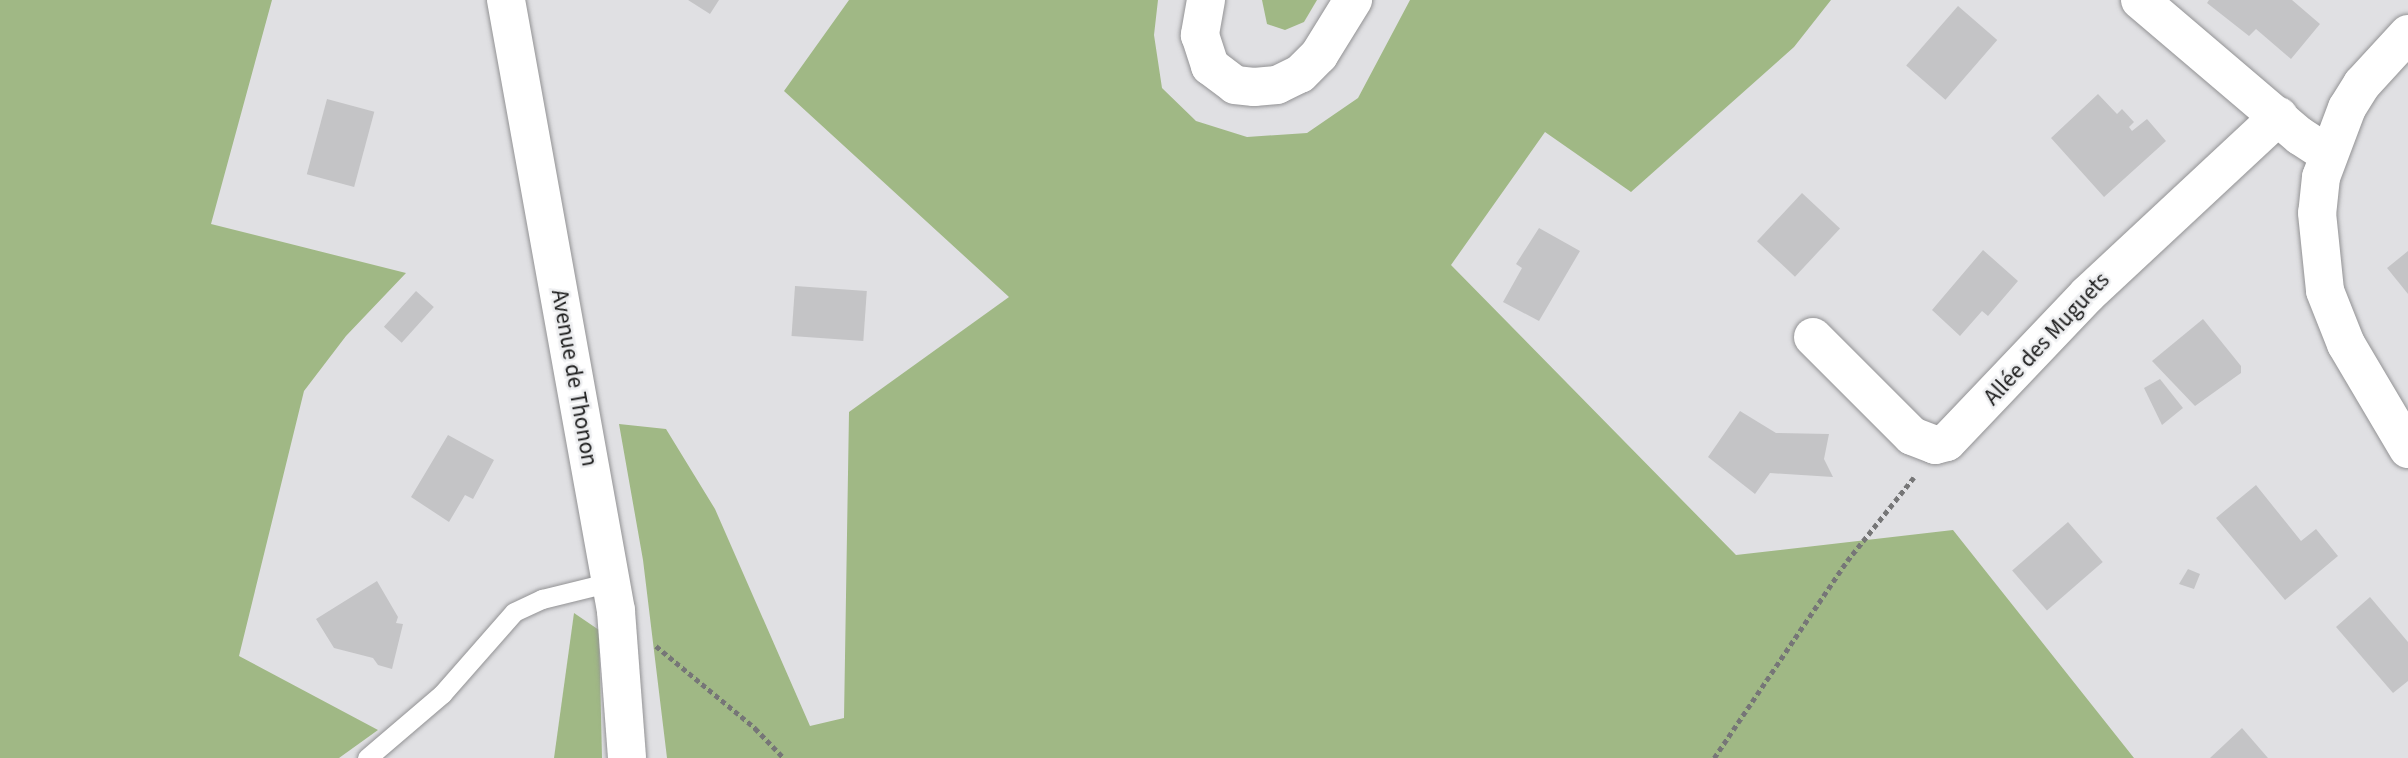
<!DOCTYPE html>
<meta charset="utf-8">
<style>
body{margin:0}
#map{position:relative;width:2408px;height:758px;overflow:hidden;background:#e0e0e3;font-family:"Source Sans 3",sans-serif}
div>[style]{position:absolute}
.green>*{inset:0;background:#a0b885}
.building>*{inset:0;background:#c4c4c6;transform-origin:0 0}
.path>*{height:4.5px;margin-top:-2.25px;transform-origin:0;background:repeating-linear-gradient(90deg,#767677 0 5px,transparent 0 8.5px)}
.roads{filter:drop-shadow(0 0 2px #929294) drop-shadow(0 0 2px #929294)}
.lane>*{height:19px;margin:-9.5px;padding:0 9.5px;transform-origin:9.5px;border-radius:9.5px;background:#fff}
.street>*{height:38px;margin:-19px;padding:0 19px;transform-origin:19px;border-radius:19px;background:#fff}
.secondary>*{height:38px;margin:-19px;padding:0 19px;transform-origin:19px;border-radius:19px;background:#fff}
span{translate:-50% -50%;white-space:nowrap;text-align:center;line-height:1.15;-webkit-text-stroke:5px #edeef0;paint-order:stroke}
.street-label{font-size:23px;color:#191919}
</style>
<div id="map">
<div class="green">
<div style="clip-path:polygon(0 0,272px 0,211px 224px,406px 273px,346px 336px,304px 391px,239px 656px,378px 730px,339px 758px,0 758px)"></div>
<div style="clip-path:polygon(849px 0,1158px 0,1154px 35px,1162px 88px,1196px 121px,1247px 137px,1307px 133px,1358px 98px,1410px 0,1831px 0,1794px 47px,1631px 192px,1545px 132px,1451px 265px,1736px 555px,1953px 530px,2134px 758px,667px 758px,643px 560px,619px 424px,666px 429px,715px 509px,810px 726px,844px 718px,849px 412px,1009px 297px,784px 91px)"></div>
<div style="clip-path:polygon(1262px 0,1317px 0,1304px 22px,1285px 30px,1267px 24px)"></div>
<div style="clip-path:polygon(574px 613px,599px 630px,602px 758px,554px 758px)"></div>
</div>
<div class="building">
<div style="clip-path:polygon(688px 0,719px 0,710px 14px)"></div>
<div style="clip-path:polygon(2209px 0,2292px 0,2320px 24px,2291px 59px,2256px 29px,2249px 36px,2207px 3px)"></div>
<div style="left:1958px;top:6px;width:52px;height:79px;rotate:41deg"></div>
<div style="clip-path:polygon(2098px 94px,2117px 114px,2122px 109px,2134px 122px,2129px 127px,2132px 131px,2147px 119px,2166px 141px,2104px 197px,2051px 138px)"></div>
<div style="left:327px;top:99px;width:49px;height:78px;rotate:15deg"></div>
<div style="left:1802px;top:193px;width:52px;height:66px;rotate:43deg"></div>
<div style="clip-path:polygon(1539px 228px,1580px 251px,1539px 321px,1503px 302px,1522px 268px,1516px 264px)"></div>
<div style="clip-path:polygon(1983px 250px,2018px 281px,1988px 316px,1982px 311px,1960px 336px,1932px 310px)"></div>
<div style="clip-path:polygon(2408px 251px,2408px 294px,2387px 268px)"></div>
<div style="left:795px;top:286px;width:72px;height:50px;rotate:4deg"></div>
<div style="left:416px;top:291px;width:24px;height:48px;rotate:42deg"></div>
<div style="clip-path:polygon(2203px 319px,2241px 366px,2241px 373px,2195px 406px,2152px 361px)"></div>
<div style="clip-path:polygon(2160px 379px,2183px 408px,2162px 425px,2144px 388px)"></div>
<div style="clip-path:polygon(1740px 411px,1776px 433px,1829px 434px,1824px 459px,1833px 477px,1770px 473px,1755px 494px,1708px 457px)"></div>
<div style="clip-path:polygon(448px 435px,494px 460px,473px 499px,465px 495px,449px 522px,411px 497px)"></div>
<div style="clip-path:polygon(2256px 485px,2301px 541px,2316px 529px,2338px 556px,2285px 600px,2216px 518px)"></div>
<div style="left:2068px;top:522px;width:53px;height:74px;rotate:49deg"></div>
<div style="clip-path:polygon(2188px 569px,2200px 574px,2194px 589px,2179px 584px)"></div>
<div style="clip-path:polygon(377px 581px,398px 617px,396px 623px,403px 624px,392px 669px,378px 665px,373px 658px,334px 648px,316px 619px)"></div>
<div style="clip-path:polygon(2370px 597px,2408px 642px,2408px 681px,2393px 693px,2336px 627px)"></div>
<div style="clip-path:polygon(2242px 728px,2268px 758px,2210px 758px)"></div>
</div>
<div class="path">
<div style="left:656px;top:646px;width:129px;rotate:39.6deg"></div>
<div style="left:755px;top:728px;width:42px;rotate:46deg"></div>
<div style="left:1714px;top:758px;width:238px;rotate:-56deg"></div>
<div style="left:1847px;top:561px;width:107px;rotate:-51.4deg"></div>
</div>
<div class="roads">
<div class="lane">
<div style="left:367px;top:758px;width:99px;rotate:-40.5deg"></div>
<div style="left:442px;top:694px;width:109px;rotate:-48.7deg"></div>
<div style="left:514px;top:612px;width:31px;rotate:-25deg"></div>
<div style="left:542px;top:599px;width:71px;rotate:-13.8deg"></div>
</div>
<div class="street">
<div style="left:1206px;top:0;width:36px;rotate:100deg"></div>
<div style="left:1200px;top:35px;width:33px;rotate:72deg"></div>
<div style="left:1210px;top:66px;width:31px;rotate:37deg"></div>
<div style="left:1235px;top:85px;width:19px;rotate:6deg"></div>
<div style="left:1254px;top:87px;width:23px;rotate:-5deg"></div>
<div style="left:1277px;top:85px;width:25px;rotate:-26deg"></div>
<div style="left:1300px;top:74px;width:27px;rotate:-45deg"></div>
<div style="left:1319px;top:55px;width:65px;rotate:-58.3deg"></div>
<div style="left:2140px;top:0;width:210px;rotate:40.4deg"></div>
<div style="left:2300px;top:136px;width:33px;rotate:33deg"></div>
<div style="left:2408px;top:34px;width:68px;rotate:132.6deg"></div>
<div style="left:2362px;top:84px;width:28px;rotate:122deg"></div>
<div style="left:2347px;top:108px;width:74px;rotate:110.6deg"></div>
<div style="left:2321px;top:177px;width:36px;rotate:96deg"></div>
<div style="left:2317px;top:213px;width:78px;rotate:84.1deg"></div>
<div style="left:2325px;top:291px;width:57px;rotate:68.4deg"></div>
<div style="left:2346px;top:344px;width:122px;rotate:59.4deg"></div>
<div style="left:1813px;top:337px;width:140px;rotate:45deg"></div>
<div style="left:1912px;top:436px;width:25px;rotate:21deg"></div>
<div style="left:1935px;top:445px;width:12px;rotate:-14deg"></div>
<div style="left:1947px;top:442px;width:204px;rotate:-46.4deg"></div>
<div style="left:2088px;top:294px;width:261px;rotate:-43deg"></div>
</div>
<div class="secondary">
<div style="left:506px;top:0;width:621px;rotate:79.79deg"></div>
<div style="left:616px;top:611px;width:147px;rotate:85.7deg"></div>
</div>
</div>
<div class="street-label">
<span style="left:2047px;top:339px;rotate:-47deg">Allée des Muguets</span>
<span style="left:574px;top:378px;rotate:80deg">Avenue de Thonon</span>
</div>
</div>
